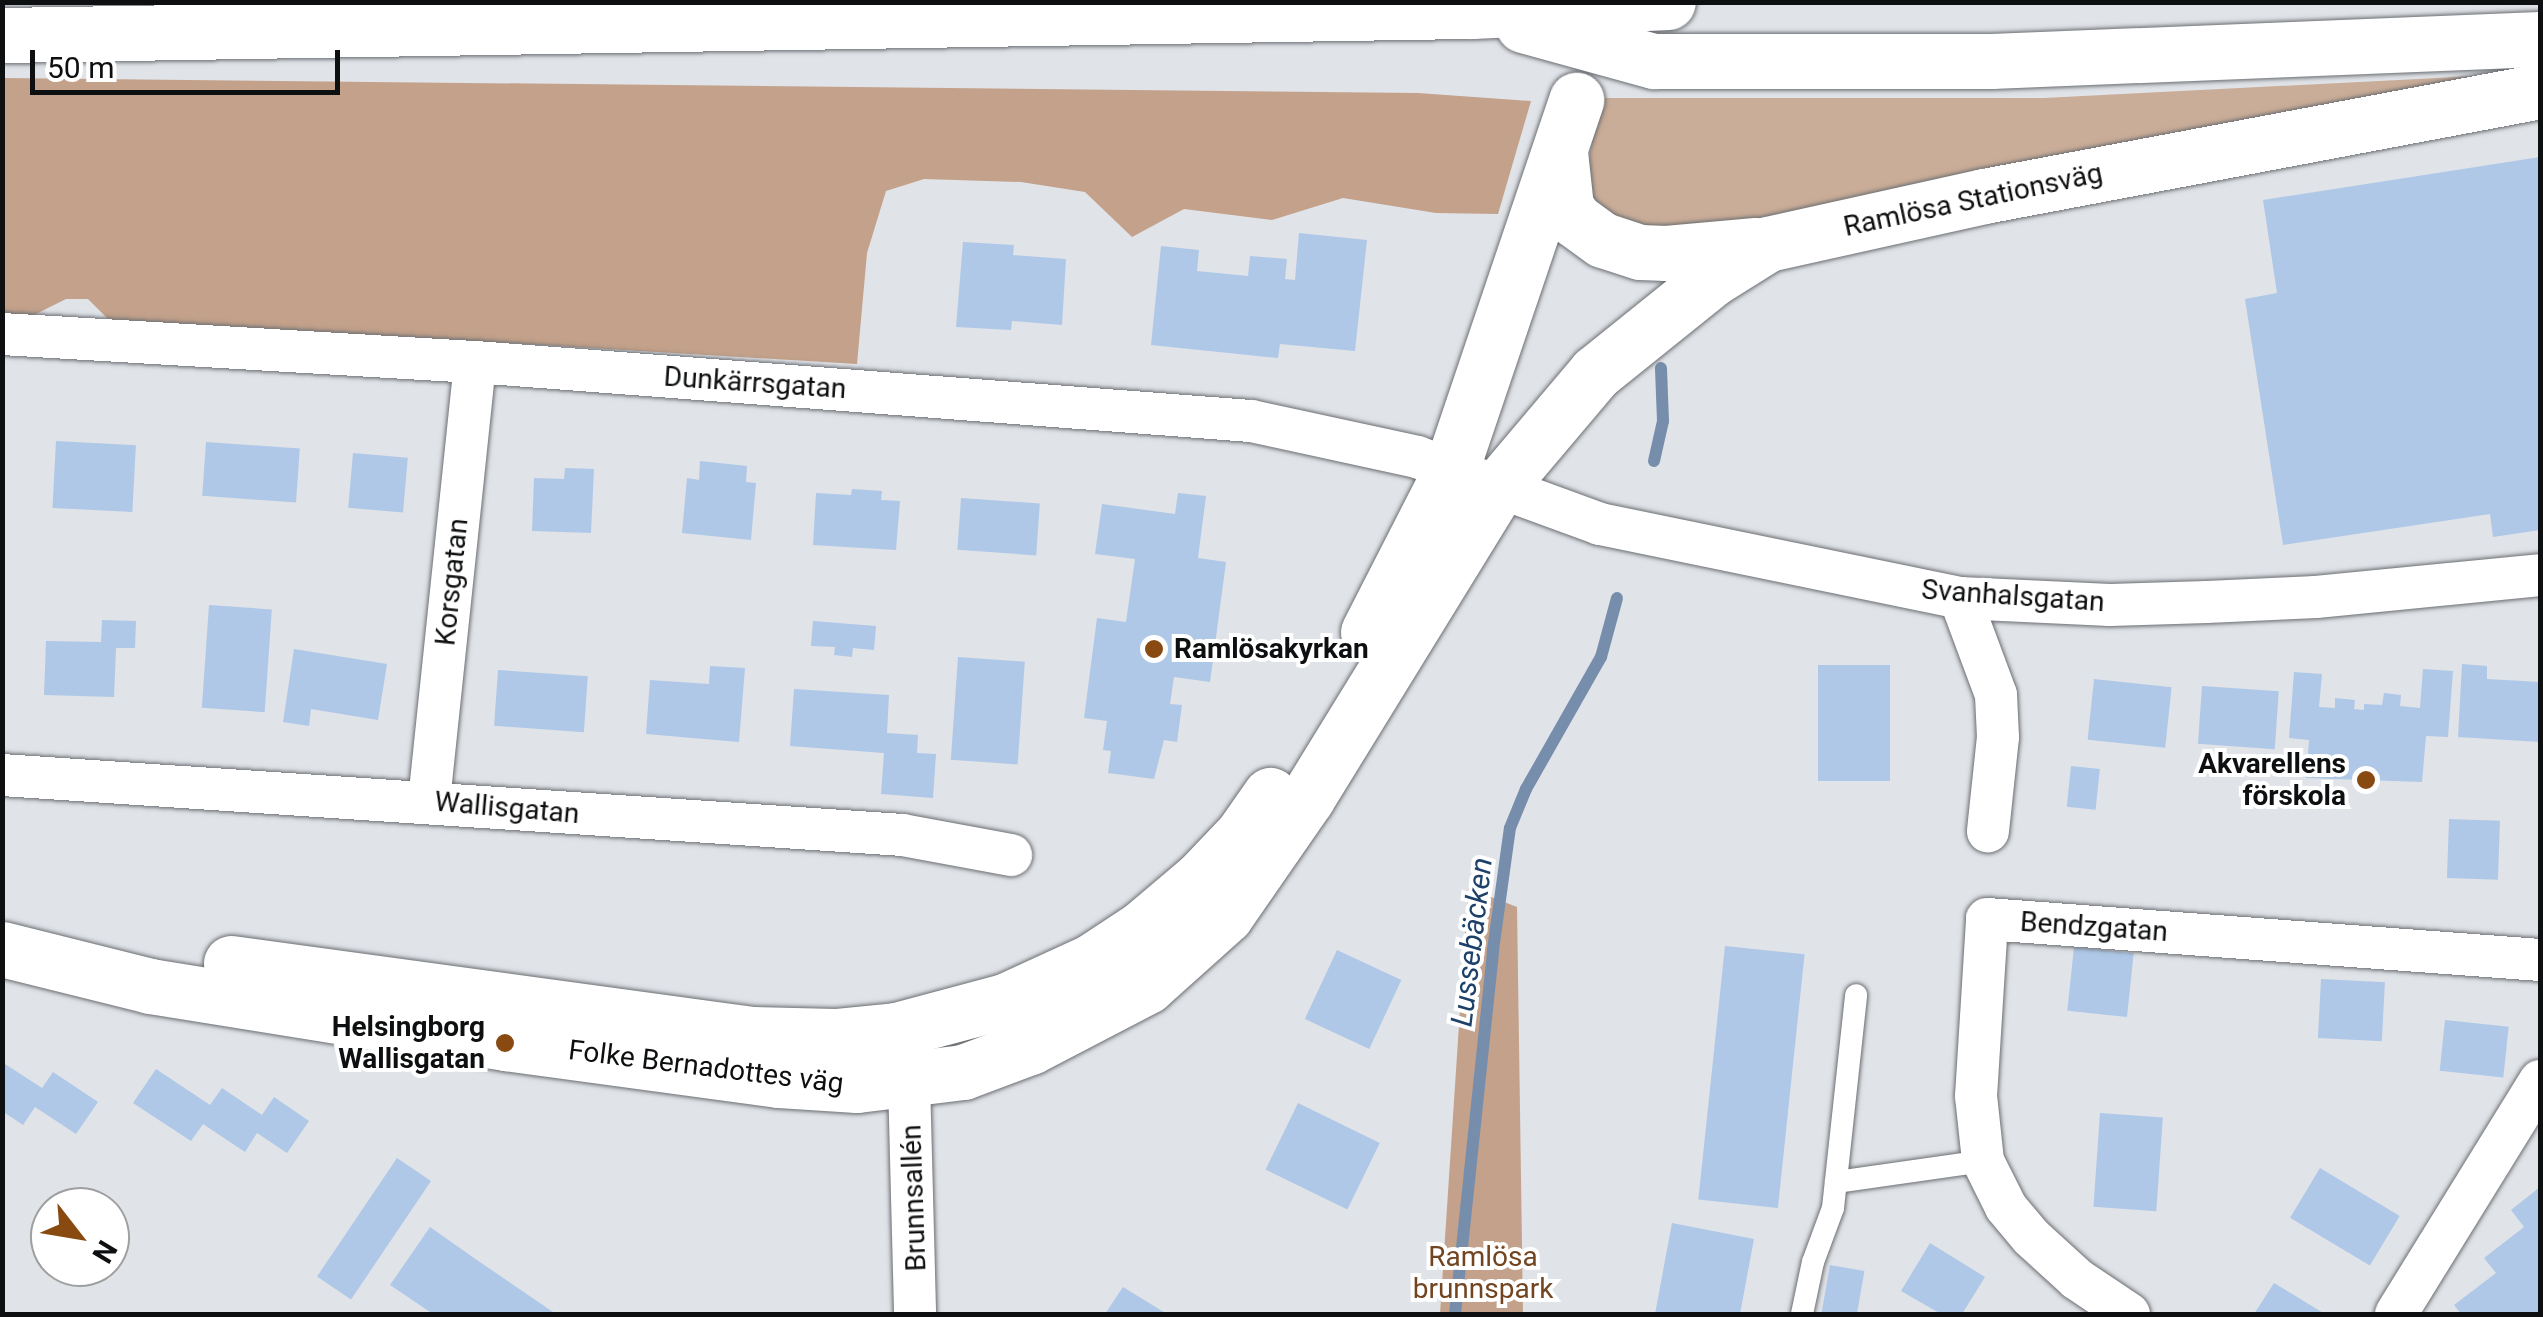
<!DOCTYPE html>
<meta charset="utf-8">
<style>
body{margin:0}
#map{position:relative;width:2543px;height:1317px;overflow:hidden;background:#e0e3e8;font-family:Roboto,sans-serif}
div>[style]{position:absolute}
.green>*{inset:0;background:#caad98}
.forest>*{inset:0;background:#c3a18a}
.stream>*{height:12px;margin:-6px;padding:0 6px;transform-origin:6px;border-radius:6px;background:#768eab}
.building>*{inset:0;background:#afc8e7;transform-origin:0 0}
.roads{filter:drop-shadow(0 0 2px #6b6e72) drop-shadow(0 0 2px #6b6e72)}
.lane>*{height:22px;margin:-11px;padding:0 11px;transform-origin:11px;border-radius:11px;background:#fff}
.street>*{height:42px;margin:-21px;padding:0 21px;transform-origin:21px;border-radius:21px;background:#fff}
.secondary>*{height:55px;margin:-27.5px;padding:0 27.5px;transform-origin:27.5px;border-radius:27.5px;background:#fff}
.highway>*{height:55px;margin:-27.5px;padding:0 27.5px;transform-origin:27.5px;border-radius:27.5px;background:#fff}
.dots>*{width:28px;height:28px;translate:-50% -50%;box-sizing:border-box;border:5px solid #fff;border-radius:50%}
span{translate:-50% -50%;white-space:nowrap;text-align:center;line-height:1.15;-webkit-text-stroke:8px #fff;paint-order:stroke}
.street-label{font-size:28px;color:#0e0f10}
.poi-label{font-size:28px;color:#0e0f10;font-weight:700}
.left{translate:0 -50%;text-align:left}
.right{translate:-100% -50%;text-align:right}
.park-label{font-size:28px;color:#72441f}
.water-label{font-size:30px;color:#1e416a;font-style:italic}
.frame{position:absolute;inset:0;border:5px solid #0e0f10;pointer-events:none}
.north{position:absolute;left:30px;top:1187px;width:100px;height:100px;box-sizing:border-box;background:#fff;border:2px solid #9f9f9f;border-radius:50%;rotate:121deg;font-size:28px;font-weight:700;line-height:40px;text-align:center;color:#0e0f10}
.north::after{content:'';display:block;margin:auto;width:35px;height:45px;background:#894a11;clip-path:polygon(50% 0,100% 100%,50% 72%,0 100%)}
.scale{position:absolute;left:30px;top:50px;width:310px;height:45px;box-sizing:border-box;border:5px solid #0e0f10;border-top:0;padding-left:12px;font-size:30px;line-height:35px;white-space:nowrap;color:#0e0f10;-webkit-text-stroke:8px #fff;paint-order:stroke}
</style>
<div id="map">
<div class="green">
<div style="clip-path:polygon(2496px 75px,1659px 239px,1599px 212px,1586px 181px,1598px 98px,2044px 98px)"></div>
</div>
<div class="forest">
<div style="clip-path:polygon(2px 78px,1418px 93px,1531px 101px,1498px 214px,1436px 213px,1343px 198px,1272px 220px,1184px 209px,1132px 237px,1085px 192px,1021px 182px,924px 179px,886px 191px,867px 253px,857px 364px,108px 319px,88px 299px,66px 299px,30px 317px,3px 315px)"></div>
<div style="clip-path:polygon(1468px 888px,1517px 907px,1523px 1314px,1440px 1314px)"></div>
</div>
<div class="stream">
<div style="left:1654px;top:461px;width:41px;rotate:-77.3deg"></div>
<div style="left:1663px;top:421px;width:53px;rotate:-92.2deg"></div>
<div style="left:1455px;top:1314px;width:366px;rotate:-84deg"></div>
<div style="left:1493px;top:950px;width:123px;rotate:-82.1deg"></div>
<div style="left:1510px;top:828px;width:42px;rotate:-67.7deg"></div>
<div style="left:1526px;top:789px;width:152px;rotate:-60.4deg"></div>
<div style="left:1601px;top:657px;width:61px;rotate:-74.8deg"></div>
</div>
<div class="building">
<div style="clip-path:polygon(2540px 157px,2540px 530px,2493px 537px,2490px 514px,2283px 545px,2245px 299px,2277px 293px,2263px 200px)"></div>
<div style="clip-path:polygon(1299px 233px,1367px 240px,1355px 351px,1280px 344px,1278px 358px,1151px 345px,1161px 246px,1199px 250px,1197px 271px,1248px 276px,1250px 256px,1287px 259px,1285px 279px,1295px 280px)"></div>
<div style="clip-path:polygon(963px 242px,1014px 245px,1013px 255px,1066px 259px,1062px 325px,1012px 321px,1011px 330px,956px 327px)"></div>
<div style="left:56px;top:441px;width:80px;height:67px;rotate:3deg"></div>
<div style="left:206px;top:442px;width:94px;height:54px;rotate:4deg"></div>
<div style="left:353px;top:453px;width:55px;height:55px;rotate:5deg"></div>
<div style="clip-path:polygon(700px 461px,747px 466px,746px 482px,756px 483px,751px 540px,682px 533px,687px 478px,699px 480px)"></div>
<div style="clip-path:polygon(565px 468px,594px 469px,591px 533px,532px 531px,534px 478px,564px 479px)"></div>
<div style="clip-path:polygon(852px 489px,882px 491px,881px 500px,900px 501px,896px 550px,813px 545px,816px 493px,851px 495px)"></div>
<div style="clip-path:polygon(1178px 493px,1206px 496px,1198px 558px,1226px 562px,1210px 682px,1174px 677px,1170px 704px,1182px 705px,1177px 742px,1164px 740px,1154px 779px,1108px 773px,1111px 751px,1103px 750px,1107px 721px,1084px 718px,1097px 618px,1126px 622px,1135px 559px,1095px 554px,1102px 504px,1175px 514px)"></div>
<div style="left:961px;top:498px;width:79px;height:52px;rotate:4deg"></div>
<div style="left:209px;top:605px;width:63px;height:103px;rotate:4deg"></div>
<div style="clip-path:polygon(102px 620px,136px 621px,135px 648px,116px 648px,114px 697px,44px 695px,46px 641px,101px 642px)"></div>
<div style="clip-path:polygon(813px 621px,876px 626px,874px 650px,853px 648px,852px 657px,834px 655px,835px 647px,811px 646px)"></div>
<div style="clip-path:polygon(294px 649px,387px 664px,378px 720px,311px 709px,309px 726px,283px 722px)"></div>
<div style="left:958px;top:657px;width:67px;height:103px;rotate:4deg"></div>
<div style="clip-path:polygon(2462px 664px,2487px 666px,2487px 679px,2540px 682px,2540px 742px,2458px 737px)"></div>
<div style="left:1818px;top:665px;width:72px;height:116px"></div>
<div style="clip-path:polygon(710px 666px,745px 668px,739px 742px,646px 734px,650px 680px,709px 684px)"></div>
<div style="clip-path:polygon(2423px 669px,2453px 671px,2448px 737px,2426px 736px,2422px 782px,2306px 778px,2309px 740px,2289px 738px,2294px 672px,2322px 674px,2319px 707px,2335px 708px,2335px 698px,2355px 700px,2354px 709px,2364px 710px,2364px 704px,2382px 705px,2384px 693px,2401px 695px,2400px 706px,2420px 708px)"></div>
<div style="left:498px;top:670px;width:90px;height:56px;rotate:4deg"></div>
<div style="left:2094px;top:679px;width:78px;height:61px;rotate:6deg"></div>
<div style="left:2202px;top:686px;width:77px;height:58px;rotate:4deg"></div>
<div style="clip-path:polygon(794px 689px,889px 695px,887px 733px,918px 735px,917px 753px,936px 754px,933px 798px,881px 794px,884px 753px,790px 746px)"></div>
<div style="left:2071px;top:766px;width:29px;height:41px;rotate:6deg"></div>
<div style="left:2449px;top:819px;width:51px;height:59px;rotate:2deg"></div>
<div style="left:1725px;top:946px;width:80px;height:255px;rotate:6deg"></div>
<div style="left:2074px;top:947px;width:60px;height:64px;rotate:6deg"></div>
<div style="left:1337px;top:950px;width:71px;height:76px;rotate:25deg"></div>
<div style="left:2321px;top:979px;width:64px;height:59px;rotate:3deg"></div>
<div style="left:2445px;top:1020px;width:64px;height:51px;rotate:6deg"></div>
<div style="clip-path:polygon(2px 1062px,42px 1088px,53px 1072px,98px 1102px,76px 1134px,35px 1107px,23px 1125px,2px 1111px)"></div>
<div style="clip-path:polygon(156px 1069px,210px 1105px,222px 1088px,262px 1115px,274px 1097px,309px 1121px,287px 1153px,257px 1133px,245px 1152px,203px 1124px,191px 1141px,133px 1103px)"></div>
<div style="left:1298px;top:1103px;width:91px;height:74px;rotate:26deg"></div>
<div style="left:2100px;top:1113px;width:63px;height:94px;rotate:4deg"></div>
<div style="left:397px;top:1158px;width:41px;height:143px;rotate:34deg"></div>
<div style="left:2320px;top:1168px;width:93px;height:58px;rotate:31deg"></div>
<div style="clip-path:polygon(2540px 1187px,2540px 1314px,2461px 1314px,2454px 1305px,2496px 1273px,2484px 1258px,2524px 1227px,2511px 1210px)"></div>
<div style="clip-path:polygon(1672px 1223px,1754px 1239px,1740px 1314px,1655px 1314px)"></div>
<div style="clip-path:polygon(430px 1227px,474px 1258px,556px 1314px,433px 1314px,390px 1285px)"></div>
<div style="clip-path:polygon(1930px 1243px,1985px 1277px,1962px 1314px,1941px 1314px,1901px 1291px)"></div>
<div style="left:1830px;top:1265px;width:35px;height:50px;rotate:10deg"></div>
<div style="clip-path:polygon(2274px 1283px,2325px 1314px,2254px 1314px)"></div>
<div style="clip-path:polygon(1123px 1287px,1167px 1314px,1105px 1314px)"></div>
</div>
<div class="roads">
<div class="lane">
<div style="left:1836px;top:1182px;width:148px;rotate:-8.1deg"></div>
<div style="left:1802px;top:1314px;width:53px;rotate:-78.1deg"></div>
<div style="left:1813px;top:1262px;width:58px;rotate:-69.7deg"></div>
<div style="left:1833px;top:1208px;width:214px;rotate:-83.8deg"></div>
</div>
<div class="street">
<div style="left:2px;top:334px;width:474px;rotate:3.4deg"></div>
<div style="left:475px;top:362px;width:778px;rotate:4.35deg"></div>
<div style="left:1251px;top:421px;width:170px;rotate:12.2deg"></div>
<div style="left:1417px;top:457px;width:195px;rotate:20.1deg"></div>
<div style="left:1600px;top:524px;width:368px;rotate:11.6deg"></div>
<div style="left:1960px;top:598px;width:150px;rotate:2.7deg"></div>
<div style="left:2110px;top:605px;width:97px;rotate:-1.8deg"></div>
<div style="left:2207px;top:602px;width:109px;rotate:-2.6deg"></div>
<div style="left:2316px;top:597px;width:225px;rotate:-5.6deg"></div>
<div style="left:1960px;top:598px;width:103px;rotate:69.6deg"></div>
<div style="left:1996px;top:695px;width:42px;rotate:87.3deg"></div>
<div style="left:1998px;top:737px;width:95px;rotate:96.1deg"></div>
<div style="left:2px;top:775px;width:902px;rotate:3.81deg"></div>
<div style="left:902px;top:835px;width:111px;rotate:10.4deg"></div>
<div style="left:429px;top:801px;width:441px;rotate:-84deg"></div>
<div style="left:909px;top:1081px;width:233px;rotate:88.5deg"></div>
<div style="left:2129px;top:1314px;width:63px;rotate:-146.1deg"></div>
<div style="left:2077px;top:1279px;width:62px;rotate:-137.6deg"></div>
<div style="left:2031px;top:1237px;width:39px;rotate:-130deg"></div>
<div style="left:2006px;top:1207px;width:51px;rotate:-116.6deg"></div>
<div style="left:1983px;top:1161px;width:65px;rotate:-96.1deg"></div>
<div style="left:1976px;top:1096px;width:177px;rotate:-86.4deg"></div>
<div style="left:1987px;top:919px;width:555px;rotate:4.24deg"></div>
<div style="left:2396px;top:1314px;width:274px;rotate:-58.3deg"></div>
</div>
<div class="secondary">
<div style="left:1560px;top:152px;width:55px;rotate:83.8deg"></div>
<div style="left:1566px;top:207px;width:16px;rotate:55deg"></div>
<div style="left:1575px;top:220px;width:34px;rotate:36deg"></div>
<div style="left:1603px;top:240px;width:39px;rotate:18deg"></div>
<div style="left:1640px;top:252px;width:26px;rotate:2deg"></div>
<div style="left:1666px;top:253px;width:90px;rotate:-5.1deg"></div>
<div style="left:1368px;top:632px;width:182px;rotate:-62.9deg"></div>
<div style="left:1451px;top:470px;width:391px;rotate:-71.3deg"></div>
<div style="left:2px;top:949px;width:153px;rotate:14deg"></div>
<div style="left:150px;top:986px;width:360px;rotate:9.1deg"></div>
<div style="left:505px;top:1043px;width:276px;rotate:7.7deg"></div>
<div style="left:779px;top:1080px;width:78px;rotate:3.7deg"></div>
<div style="left:857px;top:1085px;width:107px;rotate:-7deg"></div>
<div style="left:963px;top:1072px;width:72px;rotate:-20.5deg"></div>
<div style="left:1030px;top:1047px;width:132px;rotate:-27.5deg"></div>
<div style="left:1147px;top:986px;width:106px;rotate:-41.9deg"></div>
<div style="left:1226px;top:915px;width:142px;rotate:-55.3deg"></div>
<div style="left:1307px;top:798px;width:363px;rotate:-58.4deg"></div>
<div style="left:1497px;top:489px;width:152px;rotate:-49.8deg"></div>
<div style="left:1595px;top:373px;width:150px;rotate:-38.8deg"></div>
<div style="left:1712px;top:279px;width:66px;rotate:-32deg"></div>
<div style="left:1768px;top:244px;width:221px;rotate:-12.5deg"></div>
<div style="left:1984px;top:196px;width:566px;rotate:-10.69deg"></div>
<div style="left:231px;top:963px;width:526px;rotate:7.76deg"></div>
<div style="left:752px;top:1034px;width:83px;rotate:1.4deg"></div>
<div style="left:835px;top:1036px;width:61px;rotate:-5.6deg"></div>
<div style="left:896px;top:1030px;width:113px;rotate:-14.9deg"></div>
<div style="left:1005px;top:1001px;width:96px;rotate:-24.7deg"></div>
<div style="left:1092px;top:961px;width:60px;rotate:-33.4deg"></div>
<div style="left:1142px;top:928px;width:77px;rotate:-40.3deg"></div>
<div style="left:1201px;top:878px;width:59px;rotate:-46.4deg"></div>
<div style="left:1242px;top:835px;width:49px;rotate:-55deg"></div>
</div>
<div class="highway">
<div style="left:1523px;top:25px;width:136px;rotate:15.4deg"></div>
<div style="left:1654px;top:61px;width:337px"></div>
<div style="left:1991px;top:61px;width:549px;rotate:-2.29deg"></div>
<div style="left:2px;top:35px;width:1470px;rotate:-0.94deg"></div>
<div style="left:1472px;top:11px;width:196px;rotate:-2.6deg"></div>
</div>
</div>
<div class="dots">
<div style="left:1154px;top:649px;background:#894a11"></div>
<div style="left:2366px;top:780px;background:#894a11"></div>
<div style="left:505px;top:1043px;background:#894a11"></div>
</div>
<div class="street-label">
<span style="left:1973px;top:200px;rotate:-12deg">Ramlösa Stationsväg</span>
<span style="left:755px;top:383px;rotate:4deg">Dunkärrsgatan</span>
<span style="left:452px;top:582px;rotate:-84deg">Korsgatan</span>
<span style="left:2013px;top:596px;rotate:4deg">Svanhalsgatan</span>
<span style="left:507px;top:808px;rotate:5deg">Wallisgatan</span>
<span style="left:2094px;top:927px;rotate:4deg">Bendzgatan</span>
<span style="left:706px;top:1067px;rotate:7deg">Folke Bernadottes väg</span>
<span style="left:914px;top:1198px;rotate:-92deg">Brunnsallén</span>
</div>
<div class="poi-label">
<span class="left" style="left:1174px;top:649px">Ramlösakyrkan</span>
<span class="right" style="left:2346px;top:780px">Akvarellens<br>förskola</span>
<span class="right" style="left:485px;top:1043px">Helsingborg<br>Wallisgatan</span>
</div>
<div class="park-label">
<span style="left:1483px;top:1273px">Ramlösa<br>brunnspark</span>
</div>
<div class="water-label">
<span style="left:1472px;top:942px;rotate:-83deg">Lussebäcken</span>
</div>
<div class="frame"></div>
<div class="north">N</div>
<div class="scale">50 m</div>
</div>
